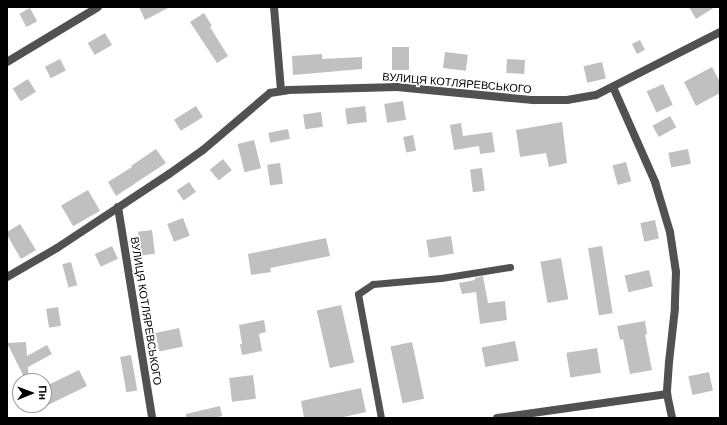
<!DOCTYPE html>
<meta charset="utf-8">
<style>
body{margin:0}
#map{position:relative;width:727px;height:425px;overflow:hidden;background:#fff;font-family:Helvetica,sans-serif}
div>[style]{position:absolute}
.building>*{inset:0;background:#c0c0c0;transform-origin:0 0}
.lane>*{height:7px;margin:-3.5px;padding:0 3.5px;transform-origin:3.5px;border-radius:3.5px;background:#515151}
.street>*{height:8px;margin:-4px;padding:0 4px;transform-origin:4px;border-radius:4px;background:#515151}
span{translate:-50% -50%;white-space:nowrap;text-align:center;line-height:1.15;-webkit-text-stroke:3px #fff;paint-order:stroke}
.street-label{font-size:11px;color:#000}
.frame{position:absolute;inset:0;border:8px solid #000;pointer-events:none}
.north{position:absolute;left:12px;top:373px;width:40px;height:40px;box-sizing:border-box;background:#fff;border:1px solid #999;border-radius:50%;rotate:89deg;font-size:11px;font-weight:700;line-height:16px;text-align:center;color:#000}
.north::after{content:'';display:block;margin:auto;width:14px;height:18px;background:#000;clip-path:polygon(50% 0,100% 100%,50% 72%,0 100%)}
</style>
<div id="map">
<div class="building">
<div style="clip-path:polygon(139px 7px,170px 7px,145px 20px)"></div>
<div style="clip-path:polygon(689px 7px,715px 7px,696px 19px)"></div>
<div style="left:30px;top:8px;width:15px;height:12px;rotate:62deg"></div>
<div style="clip-path:polygon(204px 13px,212px 26px,210px 27px,228px 56px,217px 63px,190px 22px)"></div>
<div style="left:105px;top:33px;width:14px;height:20px;rotate:60deg"></div>
<div style="left:640px;top:40px;width:11px;height:9px;rotate:63deg"></div>
<div style="left:392px;top:47px;width:17px;height:23px"></div>
<div style="left:445px;top:52px;width:23px;height:16px;rotate:7deg"></div>
<div style="clip-path:polygon(322px 54px,322px 59px,362px 57px,362px 69px,293px 75px,292px 56px)"></div>
<div style="left:60px;top:59px;width:13px;height:17px;rotate:63deg"></div>
<div style="left:507px;top:59px;width:18px;height:14px;rotate:3deg"></div>
<div style="left:602px;top:62px;width:17px;height:19px;rotate:77deg"></div>
<div style="clip-path:polygon(712px 67px,720px 82px,720px 93px,696px 106px,684px 82px)"></div>
<div style="left:28px;top:79px;width:15px;height:18px;rotate:58deg"></div>
<div style="left:663px;top:84px;width:23px;height:18px;rotate:65deg"></div>
<div style="left:403px;top:101px;width:19px;height:19px;rotate:81deg"></div>
<div style="left:196px;top:106px;width:13px;height:26px;rotate:58deg"></div>
<div style="left:365px;top:106px;width:16px;height:20px;rotate:83deg"></div>
<div style="left:321px;top:112px;width:15px;height:18px;rotate:82deg"></div>
<div style="left:670px;top:116px;width:13px;height:20px;rotate:61deg"></div>
<div style="clip-path:polygon(562px 122px,567px 163px,549px 167px,546px 153px,520px 157px,516px 130px)"></div>
<div style="clip-path:polygon(461px 123px,463px 136px,492px 132px,495px 152px,480px 154px,479px 146px,454px 150px,450px 125px)"></div>
<div style="left:288px;top:129px;width:10px;height:20px;rotate:79deg"></div>
<div style="left:413px;top:135px;width:16px;height:10px;rotate:79deg"></div>
<div style="left:254px;top:140px;width:29px;height:17px;rotate:76deg"></div>
<div style="clip-path:polygon(156px 149px,166px 163px,116px 196px,108px 182px,132px 167px,131px 166px)"></div>
<div style="left:688px;top:149px;width:15px;height:20px;rotate:79deg"></div>
<div style="left:223px;top:159px;width:14px;height:17px;rotate:51deg"></div>
<div style="left:626px;top:162px;width:20px;height:14px;rotate:75deg"></div>
<div style="left:280px;top:163px;width:21px;height:13px;rotate:82deg"></div>
<div style="left:482px;top:168px;width:23px;height:12px;rotate:83deg"></div>
<div style="left:189px;top:182px;width:12px;height:15px;rotate:55deg"></div>
<div style="left:88px;top:190px;width:24px;height:31px;rotate:60deg"></div>
<div style="left:183px;top:218px;width:19px;height:17px;rotate:69deg"></div>
<div style="left:655px;top:220px;width:19px;height:15px;rotate:78deg"></div>
<div style="clip-path:polygon(20px 224px,36px 250px,21px 259px,7px 235px,7px 232px)"></div>
<div style="left:152px;top:230px;width:24px;height:14px;rotate:83deg"></div>
<div style="left:451px;top:236px;width:18px;height:25px;rotate:81deg"></div>
<div style="clip-path:polygon(326px 238px,330px 256px,270px 268px,271px 272px,251px 275px,248px 254px)"></div>
<div style="left:112px;top:246px;width:14px;height:19px;rotate:65deg"></div>
<div style="left:602px;top:246px;width:68px;height:14px;rotate:81deg"></div>
<div style="left:561px;top:258px;width:42px;height:21px;rotate:80deg"></div>
<div style="left:71px;top:262px;width:24px;height:9px;rotate:75deg"></div>
<div style="left:649px;top:270px;width:17px;height:25px;rotate:77deg"></div>
<div style="clip-path:polygon(483px 276px,488px 303px,505px 301px,507px 320px,480px 324px,476px 292px,462px 294px,459px 283px,475px 280px,475px 278px)"></div>
<div style="left:341px;top:305px;width:59px;height:25px;rotate:77deg"></div>
<div style="left:58px;top:307px;width:19px;height:12px;rotate:81deg"></div>
<div style="clip-path:polygon(264px 320px,266px 332px,259px 334px,262px 351px,242px 355px,240px 344px,242px 344px,239px 325px)"></div>
<div style="clip-path:polygon(645px 321px,647px 334px,645px 335px,652px 370px,630px 374px,623px 339px,620px 340px,617px 326px)"></div>
<div style="left:179px;top:328px;width:19px;height:24px;rotate:78deg"></div>
<div style="left:515px;top:341px;width:20px;height:34px;rotate:79deg"></div>
<div style="clip-path:polygon(26px 342px,27px 356px,47px 345px,52px 354px,28px 367px,29px 381px,26px 381px,7px 343px)"></div>
<div style="left:412px;top:342px;width:58px;height:22px;rotate:78deg"></div>
<div style="left:597px;top:348px;width:25px;height:31px;rotate:81deg"></div>
<div style="left:131px;top:355px;width:36px;height:11px;rotate:80deg"></div>
<div style="clip-path:polygon(79px 370px,87px 386px,44px 407px,44px 387px)"></div>
<div style="left:709px;top:372px;width:19px;height:21px;rotate:78deg"></div>
<div style="left:253px;top:375px;width:24px;height:24px;rotate:83deg"></div>
<div style="clip-path:polygon(361px 388px,366px 412px,339px 418px,304px 418px,301px 401px)"></div>
<div style="clip-path:polygon(220px 406px,222px 416px,213px 418px,186px 418px,186px 414px)"></div>
</div>
<div class="lane">
<div style="left:381px;top:418px;width:126px;rotate:-100.5deg"></div>
<div style="left:358px;top:294px;width:18px;rotate:-34deg"></div>
<div style="left:373px;top:284px;width:68px;rotate:-5deg"></div>
<div style="left:441px;top:278px;width:70px;rotate:-9.1deg"></div>
</div>
<div class="street">
<div style="left:274px;top:7px;width:84px;rotate:85.2deg"></div>
<div style="left:7px;top:62px;width:106px;rotate:-31.1deg"></div>
<div style="left:613px;top:87px;width:104px;rotate:66.1deg"></div>
<div style="left:655px;top:182px;width:52px;rotate:73.3deg"></div>
<div style="left:670px;top:232px;width:40px;rotate:81.5deg"></div>
<div style="left:676px;top:272px;width:36px;rotate:92deg"></div>
<div style="left:675px;top:308px;width:54px;rotate:96.3deg"></div>
<div style="left:669px;top:362px;width:32px;rotate:94deg"></div>
<div style="left:667px;top:394px;width:25px;rotate:78deg"></div>
<div style="left:118px;top:207px;width:214px;rotate:80.8deg"></div>
<div style="left:7px;top:277px;width:58px;rotate:-30.1deg"></div>
<div style="left:57px;top:248px;width:134px;rotate:-33.5deg"></div>
<div style="left:169px;top:174px;width:42px;rotate:-35.2deg"></div>
<div style="left:203px;top:150px;width:88px;rotate:-40.4deg"></div>
<div style="left:270px;top:93px;width:18px;rotate:-9deg"></div>
<div style="left:288px;top:90px;width:109px;rotate:-1.6deg"></div>
<div style="left:397px;top:87px;width:137px;rotate:5.5deg"></div>
<div style="left:533px;top:100px;width:34px"></div>
<div style="left:567px;top:100px;width:29px;rotate:-10deg"></div>
<div style="left:596px;top:95px;width:139px;rotate:-26.9deg"></div>
<div style="left:497px;top:418px;width:172px;rotate:-8deg"></div>
</div>
<div class="street-label">
<span style="left:457px;top:83px;rotate:5deg">ВУЛИЦЯ КОТЛЯРЕВСЬКОГО</span>
<span style="left:146px;top:311px;rotate:81deg">ВУЛИЦЯ КОТЛЯРЕВСЬКОГО</span>
</div>
<div class="frame"></div>
<div class="north">Пн</div>
</div>
